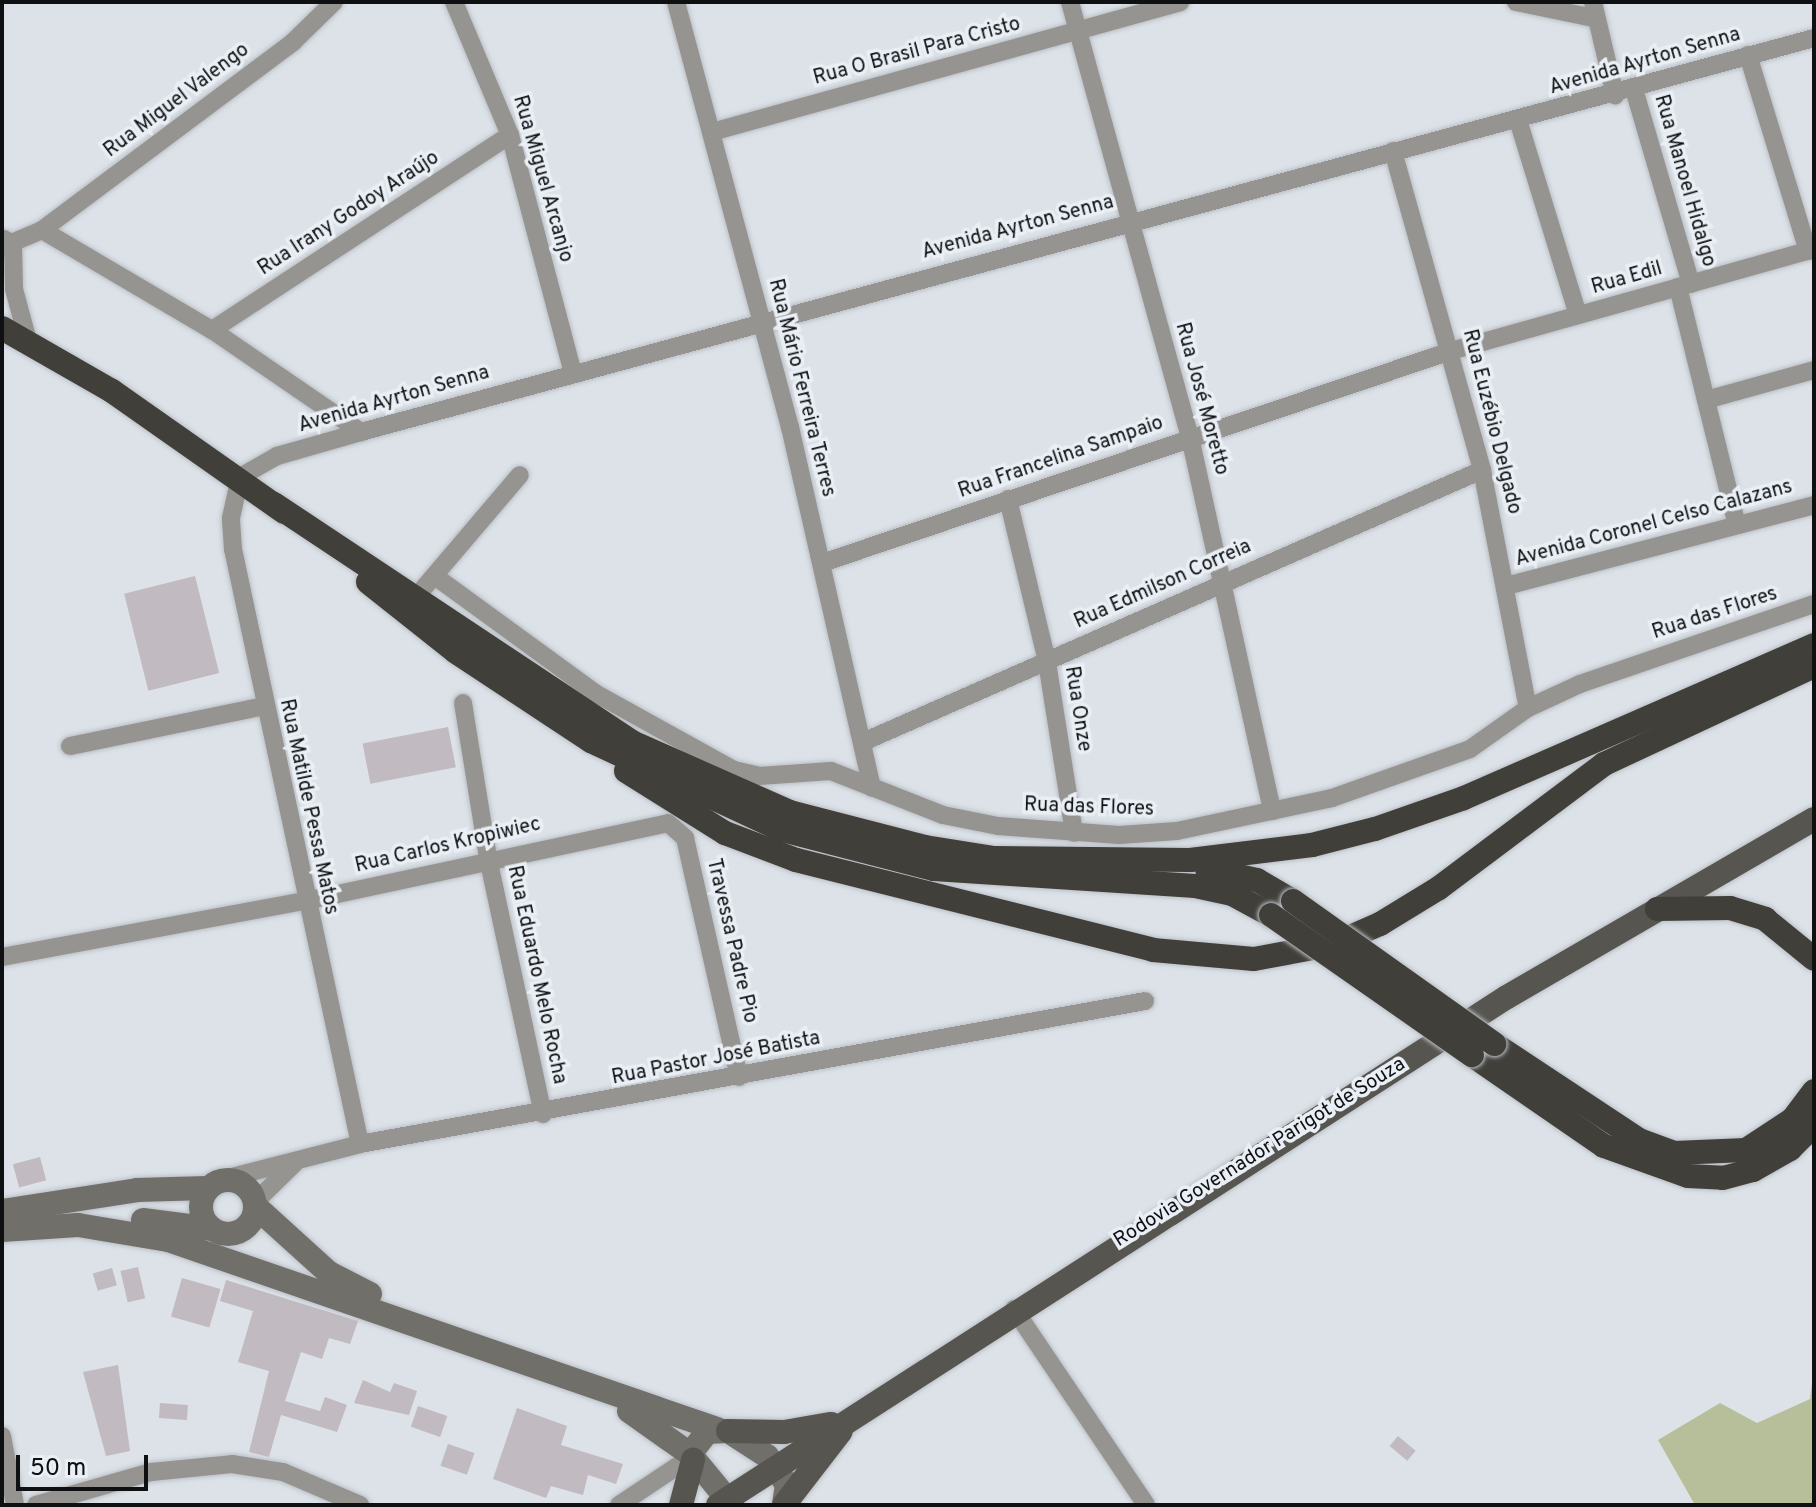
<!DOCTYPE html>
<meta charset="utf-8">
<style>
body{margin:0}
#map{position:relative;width:1816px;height:1507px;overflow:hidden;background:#dce2e8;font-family:Overpass,sans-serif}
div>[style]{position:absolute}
.green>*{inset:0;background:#b7bf9a}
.building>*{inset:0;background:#c1bac0;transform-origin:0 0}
.roads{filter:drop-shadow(0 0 2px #bbc0c6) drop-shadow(0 0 2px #bbc0c6)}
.street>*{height:18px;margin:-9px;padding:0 9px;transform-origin:9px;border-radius:9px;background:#959490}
.secondary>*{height:24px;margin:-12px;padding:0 12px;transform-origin:12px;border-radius:12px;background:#716f6a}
.secondary>.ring{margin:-12px;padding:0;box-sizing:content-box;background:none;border:24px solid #716f6a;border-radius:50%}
.primary>*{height:24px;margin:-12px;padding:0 12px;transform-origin:12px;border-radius:12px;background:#57554f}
.highway>*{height:24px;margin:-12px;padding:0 12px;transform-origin:12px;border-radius:12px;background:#413f39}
.bridges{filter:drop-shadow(0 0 2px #bbc0c6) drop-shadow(0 0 2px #bbc0c6)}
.highway-bridge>*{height:24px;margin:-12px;padding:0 12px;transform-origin:12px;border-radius:12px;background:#413f39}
span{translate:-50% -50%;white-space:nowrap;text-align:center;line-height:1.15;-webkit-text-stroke:7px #e9eff5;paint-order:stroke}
.street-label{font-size:20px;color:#0e1012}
.frame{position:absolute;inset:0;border:4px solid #0e1012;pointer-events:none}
.scale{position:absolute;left:16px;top:1455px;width:132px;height:36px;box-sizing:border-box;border:4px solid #0e1012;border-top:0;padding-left:10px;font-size:24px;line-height:28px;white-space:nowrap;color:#0e1012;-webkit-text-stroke:6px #e9eff5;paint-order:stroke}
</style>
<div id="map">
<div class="green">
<div style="clip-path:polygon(1814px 1365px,1814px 1505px,1695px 1505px,1658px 1440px,1720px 1403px,1757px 1423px,1810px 1399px)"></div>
</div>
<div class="building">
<div style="left:195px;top:576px;width:100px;height:73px;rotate:76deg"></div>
<div style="left:448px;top:727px;width:41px;height:87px;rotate:79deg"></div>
<div style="left:40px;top:1157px;width:24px;height:28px;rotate:75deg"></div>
<div style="left:138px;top:1267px;width:32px;height:18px;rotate:77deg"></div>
<div style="left:112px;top:1268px;width:18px;height:20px;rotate:74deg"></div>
<div style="left:182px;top:1278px;width:40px;height:40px;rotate:16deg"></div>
<div style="clip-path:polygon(226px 1280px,358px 1321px,350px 1344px,329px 1338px,322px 1359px,301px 1352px,285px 1401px,320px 1411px,325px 1397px,347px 1405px,337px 1432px,281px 1415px,269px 1457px,249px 1452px,269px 1371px,238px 1362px,253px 1311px,220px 1301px)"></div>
<div style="clip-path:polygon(118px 1365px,130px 1451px,106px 1456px,83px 1372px)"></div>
<div style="clip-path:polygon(363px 1380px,390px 1392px,394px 1383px,417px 1391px,409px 1415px,354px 1403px)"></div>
<div style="left:160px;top:1403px;width:28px;height:15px;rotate:4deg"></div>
<div style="left:418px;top:1406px;width:31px;height:22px;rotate:19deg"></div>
<div style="clip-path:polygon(517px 1408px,567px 1426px,561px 1445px,623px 1464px,616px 1484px,588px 1475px,583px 1495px,551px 1486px,546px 1498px,493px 1479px)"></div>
<div style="left:1398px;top:1436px;width:23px;height:13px;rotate:40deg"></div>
<div style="left:448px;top:1444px;width:28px;height:23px;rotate:19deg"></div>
</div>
<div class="roads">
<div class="street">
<div style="left:454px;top:2px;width:144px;rotate:67.2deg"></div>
<div style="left:510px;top:135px;width:246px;rotate:75.2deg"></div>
<div style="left:676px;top:2px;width:440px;rotate:75deg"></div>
<div style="left:790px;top:427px;width:370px;rotate:77.2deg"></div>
<div style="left:1070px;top:2px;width:451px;rotate:74.6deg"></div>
<div style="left:1190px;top:437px;width:383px;rotate:77.6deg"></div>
<div style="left:1516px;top:2px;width:80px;rotate:11.6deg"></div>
<div style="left:1593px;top:2px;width:96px;rotate:76.7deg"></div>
<div style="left:1748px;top:55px;width:205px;rotate:73deg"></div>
<div style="left:1634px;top:89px;width:203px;rotate:73.7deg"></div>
<div style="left:1518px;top:120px;width:204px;rotate:72.9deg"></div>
<div style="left:712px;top:132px;width:486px;rotate:-15.5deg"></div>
<div style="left:1393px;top:151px;width:331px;rotate:74.4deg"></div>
<div style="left:1482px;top:470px;width:242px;rotate:79.1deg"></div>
<div style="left:42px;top:230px;width:197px;rotate:30.5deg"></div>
<div style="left:212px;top:330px;width:181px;rotate:34.4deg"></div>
<div style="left:4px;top:239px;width:10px;rotate:29deg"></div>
<div style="left:13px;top:244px;width:45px;rotate:88.7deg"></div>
<div style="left:14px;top:289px;width:54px;rotate:74.9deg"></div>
<div style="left:2px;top:247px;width:43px;rotate:-23deg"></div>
<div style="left:42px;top:230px;width:314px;rotate:-36.8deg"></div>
<div style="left:293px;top:42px;width:57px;rotate:-44.3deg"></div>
<div style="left:1678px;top:287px;width:245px;rotate:76.1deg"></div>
<div style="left:212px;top:330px;width:356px;rotate:-33.2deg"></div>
<div style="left:1706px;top:400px;width:112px;rotate:-15.5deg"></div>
<div style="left:1008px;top:499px;width:168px;rotate:76.5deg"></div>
<div style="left:1047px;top:662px;width:173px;rotate:81deg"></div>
<div style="left:822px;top:563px;width:664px;rotate:-18.63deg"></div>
<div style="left:1451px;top:351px;width:377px;rotate:-15.7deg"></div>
<div style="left:436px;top:577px;width:197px;rotate:36.1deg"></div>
<div style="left:595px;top:693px;width:159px;rotate:29deg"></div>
<div style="left:734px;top:770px;width:26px;rotate:13deg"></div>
<div style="left:759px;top:776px;width:72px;rotate:-4deg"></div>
<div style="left:831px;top:771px;width:120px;rotate:21.4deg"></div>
<div style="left:943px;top:815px;width:56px;rotate:11.3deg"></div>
<div style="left:998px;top:826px;width:121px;rotate:4.3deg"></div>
<div style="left:1119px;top:835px;width:58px;rotate:-3.9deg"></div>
<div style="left:1177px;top:831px;width:158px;rotate:-12deg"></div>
<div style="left:1332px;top:798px;width:146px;rotate:-19.5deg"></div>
<div style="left:1470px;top:749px;width:71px;rotate:-35.3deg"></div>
<div style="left:1528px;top:708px;width:57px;rotate:-24.8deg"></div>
<div style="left:1580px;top:684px;width:247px;rotate:-18.9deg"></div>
<div style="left:1506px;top:586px;width:318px;rotate:-14.7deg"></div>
<div style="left:416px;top:597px;width:160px;rotate:-49.6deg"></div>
<div style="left:463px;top:703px;width:157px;rotate:80.8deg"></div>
<div style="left:488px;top:858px;width:262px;rotate:77.9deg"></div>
<div style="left:863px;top:742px;width:676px;rotate:-23.72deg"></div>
<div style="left:70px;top:746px;width:199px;rotate:-11.6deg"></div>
<div style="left:2px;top:957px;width:308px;rotate:-10.5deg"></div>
<div style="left:305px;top:901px;width:371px;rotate:-12.1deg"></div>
<div style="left:668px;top:823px;width:23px;rotate:41deg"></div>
<div style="left:685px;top:838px;width:245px;rotate:77.3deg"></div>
<div style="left:360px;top:1144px;width:608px;rotate:-102.05deg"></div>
<div style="left:233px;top:549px;width:31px;rotate:-94deg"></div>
<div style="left:231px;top:518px;width:42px;rotate:-77.6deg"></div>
<div style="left:240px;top:477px;width:43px;rotate:-29.6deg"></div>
<div style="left:277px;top:456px;width:87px;rotate:-15.9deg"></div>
<div style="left:361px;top:432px;width:1505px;rotate:-15.17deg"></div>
<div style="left:220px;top:1180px;width:145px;rotate:-14.4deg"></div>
<div style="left:360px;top:1144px;width:798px;rotate:-10.32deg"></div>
<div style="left:255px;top:1202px;width:56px;rotate:-44.3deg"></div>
<div style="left:1014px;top:1309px;width:236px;rotate:56deg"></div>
<div style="left:2px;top:1436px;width:70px;rotate:79.3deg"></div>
<div style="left:36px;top:1505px;width:120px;rotate:-16deg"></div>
<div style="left:151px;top:1472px;width:81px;rotate:-5.6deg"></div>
<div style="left:232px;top:1464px;width:52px;rotate:8.9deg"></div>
<div style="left:283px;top:1472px;width:84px;rotate:23.2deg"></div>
<div style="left:619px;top:1505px;width:87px;rotate:-33.7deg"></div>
</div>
<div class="secondary">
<div class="ring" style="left:201px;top:1180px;width:30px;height:30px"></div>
<div style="left:255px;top:1206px;width:100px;rotate:42.2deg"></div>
<div style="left:329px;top:1273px;width:46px;rotate:27.1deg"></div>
<div style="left:2px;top:1211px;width:137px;rotate:-8.8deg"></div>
<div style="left:137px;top:1190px;width:70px;rotate:-1.6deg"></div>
<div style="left:143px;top:1220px;width:70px;rotate:7.4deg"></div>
<div style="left:2px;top:1230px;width:76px;rotate:-3.8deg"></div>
<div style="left:78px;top:1225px;width:91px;rotate:9.5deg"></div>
<div style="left:168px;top:1240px;width:581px;rotate:19deg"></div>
<div style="left:629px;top:1411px;width:75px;rotate:35.2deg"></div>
<div style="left:732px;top:1505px;width:66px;rotate:-129.5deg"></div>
<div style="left:690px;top:1454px;width:28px;rotate:-52deg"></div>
<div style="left:707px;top:1432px;width:21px;rotate:-3deg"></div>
<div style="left:728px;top:1431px;width:46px;rotate:32.7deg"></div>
<div style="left:767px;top:1456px;width:35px;rotate:55deg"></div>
<div style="left:787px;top:1485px;width:20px;rotate:99deg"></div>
</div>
<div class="primary">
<div style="left:728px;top:1431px;width:56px;rotate:1deg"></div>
<div style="left:784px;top:1432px;width:48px;rotate:-9.7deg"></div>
<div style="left:681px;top:1505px;width:47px;rotate:-75.1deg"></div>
<div style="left:718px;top:1505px;width:938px;rotate:-32.78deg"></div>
<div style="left:1507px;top:997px;width:355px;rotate:-30.1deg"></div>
<div style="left:784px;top:1505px;width:93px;rotate:-52.4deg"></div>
</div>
<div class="highway">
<div style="left:2px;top:328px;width:127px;rotate:29.8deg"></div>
<div style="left:112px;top:391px;width:210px;rotate:35.1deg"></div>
<div style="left:274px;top:504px;width:430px;rotate:33.6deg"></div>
<div style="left:632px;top:742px;width:173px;rotate:23.9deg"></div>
<div style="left:790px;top:812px;width:139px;rotate:14.5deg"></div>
<div style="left:925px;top:847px;width:70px;rotate:9.1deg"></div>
<div style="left:994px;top:858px;width:196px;rotate:0.6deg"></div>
<div style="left:1190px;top:860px;width:123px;rotate:-7deg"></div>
<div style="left:1312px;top:845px;width:65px;rotate:-14.3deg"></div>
<div style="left:1375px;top:829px;width:94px;rotate:-19.2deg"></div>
<div style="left:1464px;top:798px;width:382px;rotate:-23.6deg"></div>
<div style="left:368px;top:582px;width:112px;rotate:38.5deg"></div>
<div style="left:456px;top:652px;width:162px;rotate:33.4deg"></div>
<div style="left:591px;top:741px;width:211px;rotate:25deg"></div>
<div style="left:782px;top:830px;width:157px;rotate:14.4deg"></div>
<div style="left:934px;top:869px;width:262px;rotate:3.7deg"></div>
<div style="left:1195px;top:886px;width:38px;rotate:12deg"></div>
<div style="left:1232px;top:894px;width:44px;rotate:28.3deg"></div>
<div style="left:626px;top:771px;width:117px;rotate:32.1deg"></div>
<div style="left:725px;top:833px;width:76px;rotate:20.8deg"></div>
<div style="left:796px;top:860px;width:368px;rotate:14.1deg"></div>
<div style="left:1153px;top:950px;width:101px;rotate:5.1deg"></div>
<div style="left:1254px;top:959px;width:81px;rotate:-10.6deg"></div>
<div style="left:1334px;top:944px;width:50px;rotate:-23.5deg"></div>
<div style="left:1380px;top:924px;width:69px;rotate:-31.4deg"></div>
<div style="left:1439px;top:888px;width:206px;rotate:-36.9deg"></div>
<div style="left:1604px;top:764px;width:232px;rotate:-25deg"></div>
<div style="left:1207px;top:869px;width:51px;rotate:12.4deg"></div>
<div style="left:1257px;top:880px;width:42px;rotate:30.3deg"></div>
<div style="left:1657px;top:909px;width:73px;rotate:-0.8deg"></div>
<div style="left:1730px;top:908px;width:37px;rotate:17deg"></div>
<div style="left:1765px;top:919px;width:63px;rotate:39.2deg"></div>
<div style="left:1494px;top:1044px;width:174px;rotate:33.5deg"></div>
<div style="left:1639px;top:1140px;width:37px;rotate:20deg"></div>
<div style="left:1674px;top:1153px;width:72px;rotate:-2.4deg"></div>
<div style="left:1746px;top:1150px;width:56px;rotate:-33.4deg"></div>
<div style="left:1793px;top:1119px;width:35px;rotate:-53deg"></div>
<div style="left:1472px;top:1055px;width:160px;rotate:34.6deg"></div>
<div style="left:1604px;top:1146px;width:89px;rotate:19.7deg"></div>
<div style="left:1688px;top:1176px;width:35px;rotate:3deg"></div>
<div style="left:1723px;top:1178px;width:31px;rotate:-15deg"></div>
<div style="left:1753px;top:1170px;width:43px;rotate:-29.6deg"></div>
<div style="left:1790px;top:1149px;width:34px;rotate:-45deg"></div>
</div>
</div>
<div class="bridges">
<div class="highway-bridge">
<div style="left:1293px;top:901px;width:247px;rotate:35.4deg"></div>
<div style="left:1271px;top:915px;width:245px;rotate:34.9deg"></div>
</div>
</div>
<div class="street-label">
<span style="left:917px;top:52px;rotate:-15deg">Rua O Brasil Para Cristo</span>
<span style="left:1645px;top:62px;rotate:-16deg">Avenida Ayrton Senna</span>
<span style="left:177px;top:101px;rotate:-37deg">Rua Miguel Valengo</span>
<span style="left:542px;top:179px;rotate:74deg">Rua Miguel Arcanjo</span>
<span style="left:1684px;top:181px;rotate:74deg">Rua Manoel Hidalgo</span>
<span style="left:349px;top:214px;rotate:-33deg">Rua Irany Godoy Araújo</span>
<span style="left:1018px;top:228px;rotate:-15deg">Avenida Ayrton Senna</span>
<span style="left:1627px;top:279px;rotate:-16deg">Rua Edil</span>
<span style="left:801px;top:388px;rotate:76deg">Rua Mário Ferreira Terres</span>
<span style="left:1201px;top:399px;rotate:75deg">Rua José Moretto</span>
<span style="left:394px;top:400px;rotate:-16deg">Avenida Ayrton Senna</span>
<span style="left:1491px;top:422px;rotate:76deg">Rua Euzébio Delgado</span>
<span style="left:1061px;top:458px;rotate:-19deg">Rua Francelina Sampaio</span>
<span style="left:1654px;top:524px;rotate:-15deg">Avenida Coronel Celso Calazans</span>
<span style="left:1163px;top:585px;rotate:-24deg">Rua Edmilson Correia</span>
<span style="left:1715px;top:614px;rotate:-18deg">Rua das Flores</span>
<span style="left:1077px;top:709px;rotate:81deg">Rua Onze</span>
<span style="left:308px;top:807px;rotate:78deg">Rua Matilde Pessa Matos</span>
<span style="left:1089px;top:808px;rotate:2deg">Rua das Flores</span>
<span style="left:448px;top:846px;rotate:-13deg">Rua Carlos Kropiwiec</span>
<span style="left:731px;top:941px;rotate:77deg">Travessa Padre Pio</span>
<span style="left:536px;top:975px;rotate:78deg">Rua Eduardo Melo Rocha</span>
<span style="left:716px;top:1059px;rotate:-11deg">Rua Pastor José Batista</span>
<span style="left:1260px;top:1153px;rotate:-32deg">Rodovia Governador Parigot de Souza</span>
</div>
<div class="frame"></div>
<div class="scale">50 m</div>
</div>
